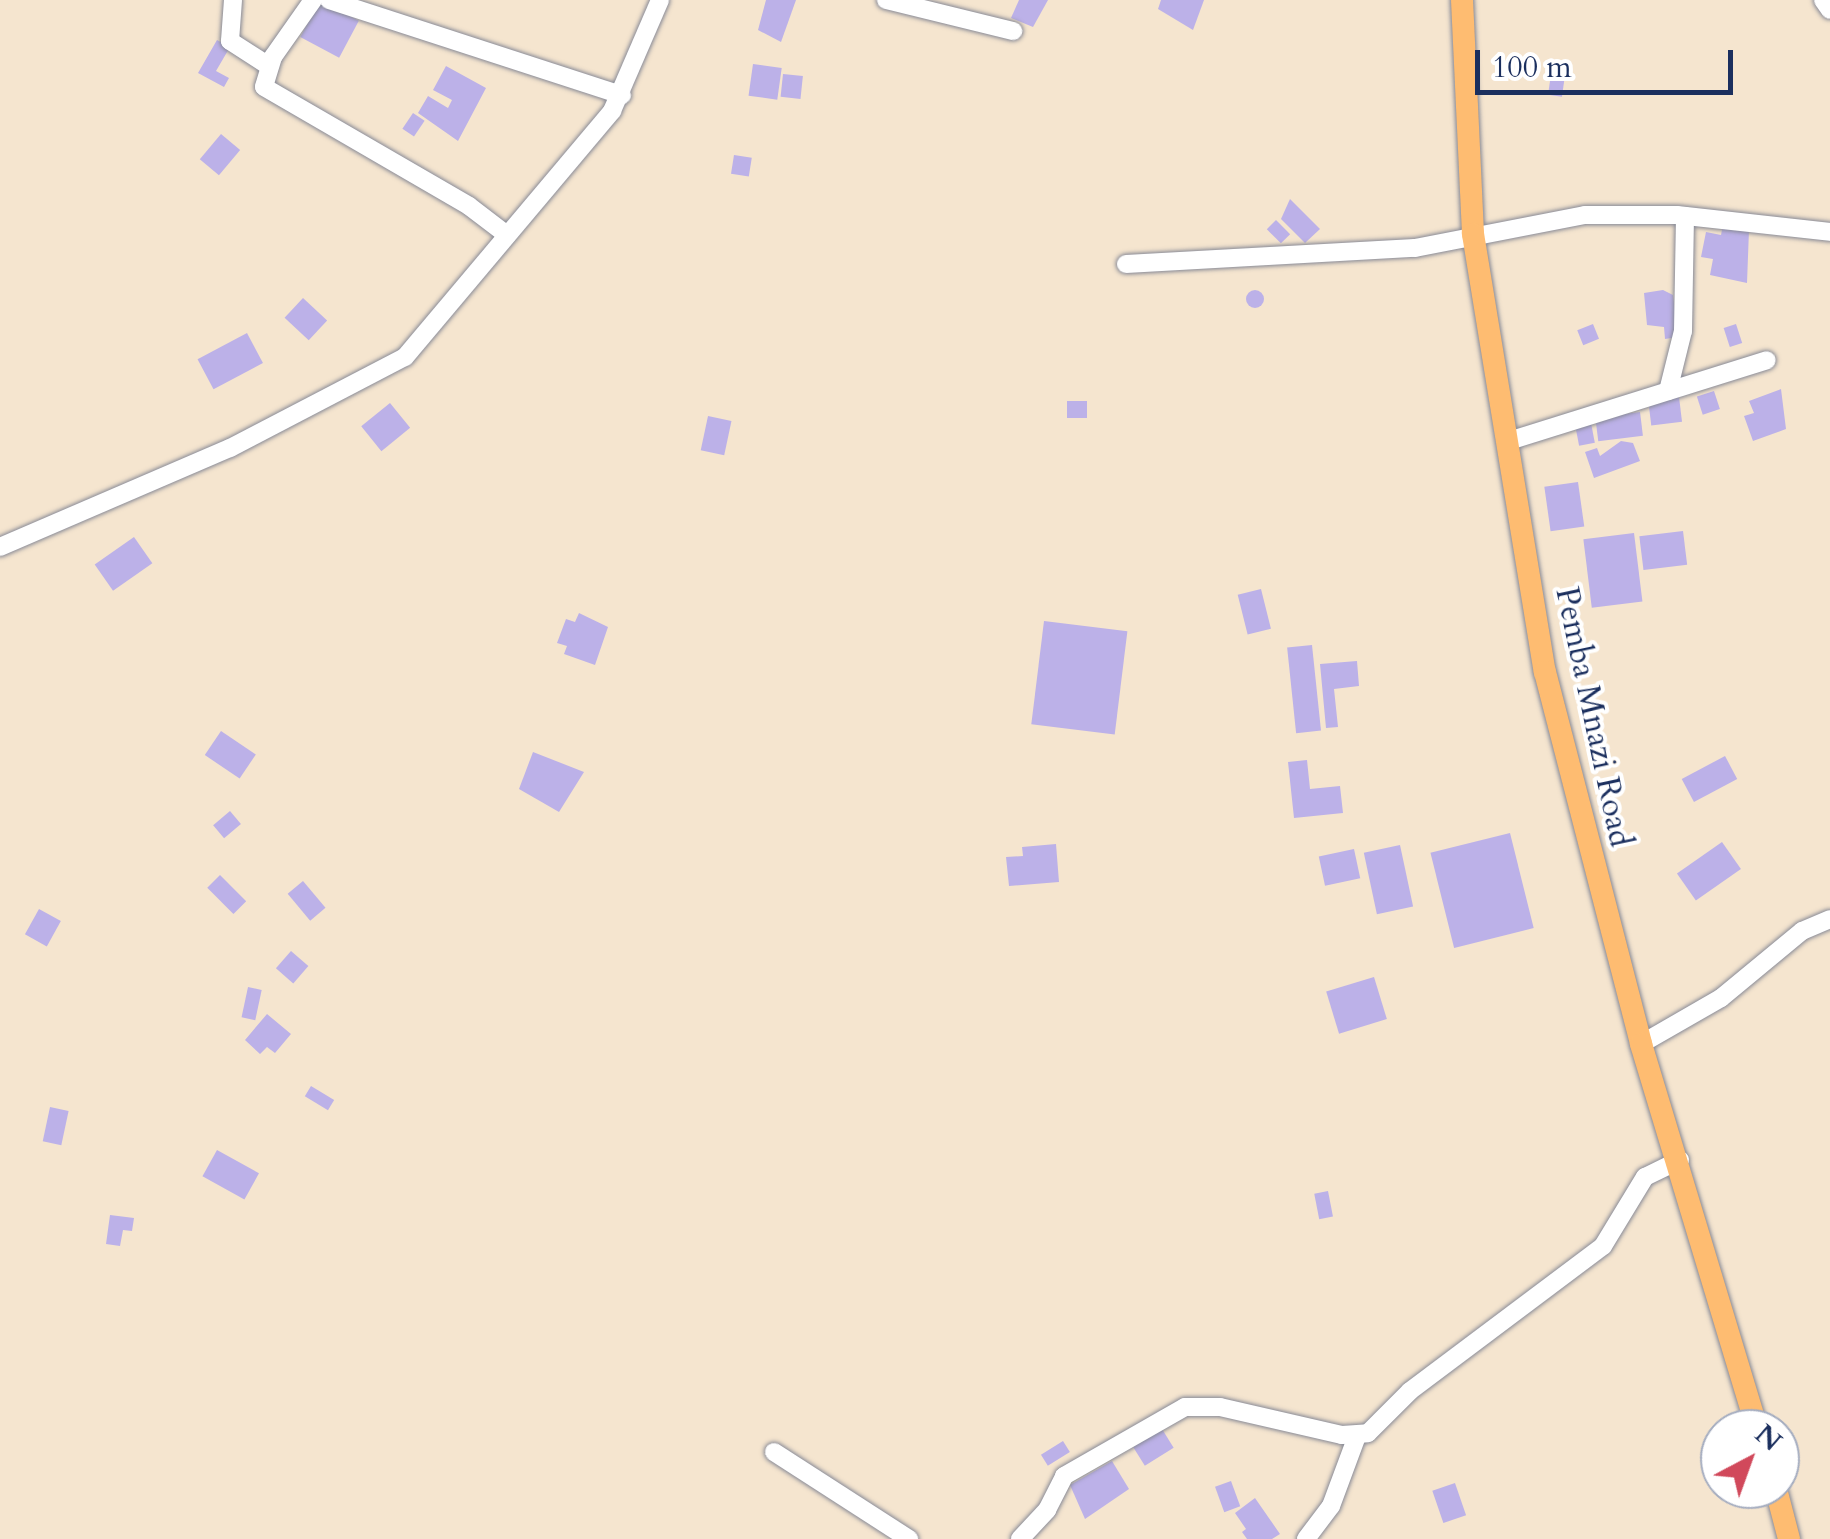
<!DOCTYPE html>
<style>
body{margin:0}
#map{position:relative;width:1830px;height:1539px;overflow:hidden;background:#f5e5cf;font-family:Cardo,serif}
div>[style]{position:absolute}
.building>*{inset:0;background:#bcb1e8;transform-origin:0 0}
.round{border-radius:50%}
.roads{filter:drop-shadow(0 0 2px #888a96) drop-shadow(0 0 2px #888a96)}
.minor>*{height:18px;margin:-9px;padding:0 9px;transform-origin:9px;border-radius:9px;background:#fff}
.major>*{height:22px;margin:-11px;padding:0 11px;transform-origin:11px;border-radius:11px;background:#febc71}
span{translate:-50% -50%;white-space:nowrap;text-align:center;line-height:1.15;-webkit-text-stroke:8px #fff;paint-order:stroke}
.street-label{font-size:32px;color:#1b2f5e}
.north{position:absolute;left:1700px;top:1409px;width:100px;height:100px;box-sizing:border-box;background:#fff;border:2px solid #a4acbf;border-radius:50%;rotate:41deg;font-size:28px;font-weight:700;line-height:40px;text-align:center;color:#1b2f5e}
.north::after{content:'';display:block;margin:auto;width:35px;height:45px;background:#d1495b;clip-path:polygon(50% 0,100% 100%,50% 72%,0 100%)}
.scale{position:absolute;left:1475px;top:50px;width:258px;height:45px;box-sizing:border-box;border:5px solid #1b2f5e;border-top:0;padding-left:12px;font-size:30px;line-height:35px;white-space:nowrap;color:#1b2f5e;-webkit-text-stroke:8px #fff;paint-order:stroke}
</style>
<div id="map">
<div class="building">
<div style="left:320px;top:0;width:44px;height:42px;rotate:28deg"></div>
<div style="clip-path:polygon(766px 0,796px 0,781px 42px,758px 30px)"></div>
<div style="clip-path:polygon(1019px 0,1048px 0,1033px 27px,1011px 18px)"></div>
<div style="clip-path:polygon(1161px 0,1204px 0,1193px 30px,1158px 9px)"></div>
<div style="clip-path:polygon(217px 40px,230px 47px,216px 71px,229px 78px,224px 87px,198px 73px)"></div>
<div style="left:753px;top:64px;width:29px;height:32px;rotate:8deg"></div>
<div style="clip-path:polygon(446px 66px,486px 88px,458px 141px,418px 113px,428px 96px,448px 108px,452px 100px,433px 90px)"></div>
<div style="left:783px;top:74px;width:20px;height:23px;rotate:6deg"></div>
<div style="left:1551px;top:74px;width:14px;height:21px;rotate:8deg"></div>
<div style="left:413px;top:113px;width:14px;height:19px;rotate:34deg"></div>
<div style="left:221px;top:134px;width:25px;height:33px;rotate:40deg"></div>
<div style="left:734px;top:155px;width:18px;height:19px;rotate:9deg"></div>
<div style="clip-path:polygon(1290px 199px,1320px 229px,1305px 243px,1281px 219px)"></div>
<div style="left:1276px;top:220px;width:20px;height:13px;rotate:45deg"></div>
<div style="clip-path:polygon(1723px 225px,1749px 230px,1747px 283px,1710px 275px,1713px 259px,1701px 257px,1706px 232px,1721px 235px)"></div>
<div class="round" style="left:1246px;top:290px;width:18px;height:18px"></div>
<div style="clip-path:polygon(1663px 290px,1673px 295px,1678px 337px,1665px 339px,1664px 327px,1647px 325px,1644px 293px)"></div>
<div style="left:303px;top:298px;width:33px;height:27px;rotate:43deg"></div>
<div style="left:1593px;top:324px;width:16px;height:17px;rotate:68deg"></div>
<div style="left:1736px;top:324px;width:20px;height:13px;rotate:72deg"></div>
<div style="left:247px;top:333px;width:34px;height:56px;rotate:62deg"></div>
<div style="clip-path:polygon(1781px 389px,1786px 429px,1753px 441px,1744px 416px,1754px 413px,1749px 401px)"></div>
<div style="left:1714px;top:391px;width:19px;height:18px;rotate:72deg"></div>
<div style="left:1679px;top:397px;width:25px;height:31px;rotate:83deg"></div>
<div style="left:1067px;top:401px;width:20px;height:17px"></div>
<div style="left:390px;top:403px;width:32px;height:37px;rotate:51deg"></div>
<div style="left:1640px;top:412px;width:24px;height:45px;rotate:83deg"></div>
<div style="left:708px;top:416px;width:24px;height:35px;rotate:12deg"></div>
<div style="left:1591px;top:423px;width:20px;height:16px;rotate:79deg"></div>
<div style="clip-path:polygon(1621px 441px,1633px 443px,1640px 461px,1594px 478px,1585px 452px,1597px 448px,1600px 456px)"></div>
<div style="left:1578px;top:482px;width:45px;height:34px;rotate:82deg"></div>
<div style="left:1683px;top:531px;width:34px;height:44px;rotate:83deg"></div>
<div style="left:1634px;top:533px;width:69px;height:51px;rotate:83deg"></div>
<div style="left:134px;top:537px;width:32px;height:48px;rotate:55deg"></div>
<div style="left:1261px;top:589px;width:41px;height:24px;rotate:76deg"></div>
<div style="clip-path:polygon(579px 613px,608px 627px,595px 665px,564px 654px,567px 646px,557px 643px,566px 619px,575px 622px)"></div>
<div style="left:1044px;top:621px;width:84px;height:104px;rotate:7deg"></div>
<div style="left:1312px;top:645px;width:86px;height:25px;rotate:84deg"></div>
<div style="clip-path:polygon(1357px 661px,1359px 686px,1334px 689px,1338px 727px,1326px 728px,1320px 664px)"></div>
<div style="left:221px;top:731px;width:42px;height:29px;rotate:34deg"></div>
<div style="clip-path:polygon(533px 752px,584px 772px,559px 812px,519px 789px)"></div>
<div style="left:1725px;top:756px;width:26px;height:49px;rotate:62deg"></div>
<div style="clip-path:polygon(1307px 760px,1310px 789px,1340px 786px,1343px 813px,1294px 818px,1288px 762px)"></div>
<div style="left:230px;top:811px;width:17px;height:22px;rotate:50deg"></div>
<div style="left:1510px;top:833px;width:98px;height:82px;rotate:76deg"></div>
<div style="left:1722px;top:842px;width:33px;height:55px;rotate:55deg"></div>
<div style="clip-path:polygon(1056px 844px,1059px 882px,1009px 886px,1006px 857px,1023px 856px,1022px 847px)"></div>
<div style="left:1400px;top:845px;width:63px;height:37px;rotate:78deg"></div>
<div style="left:1354px;top:849px;width:30px;height:36px;rotate:78deg"></div>
<div style="left:220px;top:875px;width:37px;height:18px;rotate:45deg"></div>
<div style="left:303px;top:881px;width:35px;height:20px;rotate:50deg"></div>
<div style="left:39px;top:909px;width:25px;height:29px;rotate:29deg"></div>
<div style="left:291px;top:951px;width:23px;height:23px;rotate:41deg"></div>
<div style="left:1374px;top:977px;width:44px;height:50px;rotate:73deg"></div>
<div style="left:248px;top:987px;width:14px;height:31px;rotate:12deg"></div>
<div style="clip-path:polygon(267px 1014px,291px 1034px,275px 1053px,267px 1047px,260px 1054px,245px 1040px)"></div>
<div style="left:311px;top:1086px;width:27px;height:12px;rotate:31deg"></div>
<div style="left:50px;top:1107px;width:19px;height:35px;rotate:12deg"></div>
<div style="left:217px;top:1150px;width:48px;height:30px;rotate:29deg"></div>
<div style="left:1328px;top:1191px;width:26px;height:14px;rotate:79deg"></div>
<div style="clip-path:polygon(110px 1215px,134px 1218px,132px 1231px,123px 1230px,120px 1246px,106px 1244px)"></div>
<div style="left:1162px;top:1429px;width:22px;height:34px;rotate:58deg"></div>
<div style="left:1063px;top:1441px;width:13px;height:26px;rotate:58deg"></div>
<div style="clip-path:polygon(1112px 1461px,1129px 1489px,1085px 1519px,1070px 1485px)"></div>
<div style="left:1231px;top:1481px;width:27px;height:17px;rotate:70deg"></div>
<div style="left:1455px;top:1483px;width:34px;height:24px;rotate:71deg"></div>
<div style="clip-path:polygon(1255px 1498px,1280px 1534px,1272px 1539px,1247px 1539px,1242px 1532px,1246px 1529px,1235px 1513px)"></div>
</div>
<div class="roads">
<div class="minor">
<div style="left:233px;top:0;width:41px;rotate:94.2deg"></div>
<div style="left:230px;top:41px;width:46px;rotate:32.7deg"></div>
<div style="left:313px;top:0;width:70px;rotate:125.1deg"></div>
<div style="left:273px;top:57px;width:31px;rotate:107deg"></div>
<div style="left:264px;top:87px;width:237px;rotate:30.1deg"></div>
<div style="left:469px;top:206px;width:48px;rotate:37.3deg"></div>
<div style="left:329px;top:0;width:308px;rotate:18deg"></div>
<div style="left:886px;top:0;width:131px;rotate:13.7deg"></div>
<div style="left:1823px;top:0;width:12px;rotate:55deg"></div>
<div style="left:1126px;top:264px;width:289px;rotate:-3.2deg"></div>
<div style="left:1415px;top:248px;width:173px;rotate:-11deg"></div>
<div style="left:1585px;top:215px;width:92px"></div>
<div style="left:1677px;top:215px;width:154px;rotate:6.3deg"></div>
<div style="left:1668px;top:391px;width:62px;rotate:-76deg"></div>
<div style="left:1683px;top:331px;width:115px;rotate:-89deg"></div>
<div style="left:1509px;top:441px;width:270px;rotate:-17.4deg"></div>
<div style="left:0;top:547px;width:250px;rotate:-23.3deg"></div>
<div style="left:230px;top:448px;width:197px;rotate:-27.5deg"></div>
<div style="left:405px;top:357px;width:322px;rotate:-49.9deg"></div>
<div style="left:612px;top:111px;width:121px;rotate:-66.6deg"></div>
<div style="left:1641px;top:1044px;width:92px;rotate:-29.9deg"></div>
<div style="left:1721px;top:998px;width:105px;rotate:-39.6deg"></div>
<div style="left:1802px;top:931px;width:30px;rotate:-23deg"></div>
<div style="left:774px;top:1452px;width:161px;rotate:32.8deg"></div>
<div style="left:1020px;top:1539px;width:40px;rotate:-47deg"></div>
<div style="left:1047px;top:1510px;width:38px;rotate:-63deg"></div>
<div style="left:1064px;top:1476px;width:139px;rotate:-29.7deg"></div>
<div style="left:1185px;top:1407px;width:35px"></div>
<div style="left:1220px;top:1407px;width:125px;rotate:12.9deg"></div>
<div style="left:1342px;top:1435px;width:26px;rotate:-4deg"></div>
<div style="left:1368px;top:1433px;width:59px;rotate:-45deg"></div>
<div style="left:1410px;top:1391px;width:241px;rotate:-36.9deg"></div>
<div style="left:1603px;top:1246px;width:81px;rotate:-58.7deg"></div>
<div style="left:1645px;top:1177px;width:39px;rotate:-26deg"></div>
<div style="left:1306px;top:1539px;width:41px;rotate:-52.9deg"></div>
<div style="left:1331px;top:1506px;width:75px;rotate:-69.6deg"></div>
</div>
<div class="major">
<div style="left:1462px;top:0;width:234px;rotate:87.3deg"></div>
<div style="left:1473px;top:234px;width:444px;rotate:80.7deg"></div>
<div style="left:1545px;top:672px;width:384px;rotate:75.5deg"></div>
<div style="left:1641px;top:1044px;width:402px;rotate:73.2deg"></div>
<div style="left:1776px;top:1489px;width:52px;rotate:75.4deg"></div>
</div>
</div>
<div class="street-label">
<span style="left:1593px;top:717px;rotate:78deg">Pemba Mnazi Road</span>
</div>
<div class="north">N</div>
<div class="scale">100 m</div>
</div>
